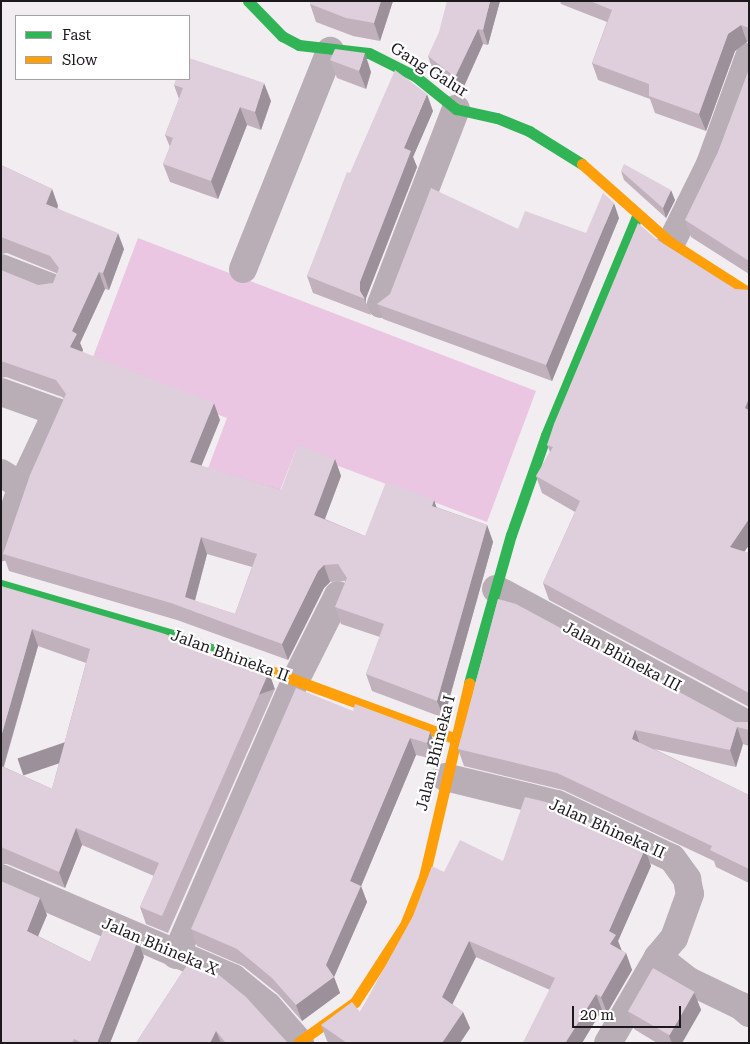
<!DOCTYPE html>
<style>
body{margin:0}
#map{position:relative;width:750px;height:1044px;overflow:hidden;background:#f2edf1;font-family:"Roboto Serif",serif}
div>[style]{position:absolute}
.green>*{inset:0;background:#eac6e3}
.street>*{height:28px;margin:-14px;padding:0 14px;transform-origin:14px;border-radius:14px;background:#b9aeb6}
.fast>*{height:11px;margin:-5.5px;padding:0 5.5px;transform-origin:5.5px;border-radius:5.5px;background:#30b455}
.slow>*{height:11px;margin:-5.5px;padding:0 5.5px;transform-origin:5.5px;border-radius:5.5px;background:#ff9f0a}
.wall>*{inset:0;background:#c0b1bd}
.shaded-wall>*{inset:0;background:#9c909a;transform-origin:0 0}
.building>*{inset:0;background:#dfcedc;transform-origin:0 0}
span{translate:-50% -50%;white-space:nowrap;text-align:center;line-height:1.15;-webkit-text-stroke:4.5px #fff;paint-order:stroke}
.street-label{font-size:16px;color:#1c191c}
.frame{position:absolute;inset:0;border:2px solid #1c191c;pointer-events:none}
.legend{position:absolute;left:15px;top:15px;width:175px;height:65px;box-sizing:border-box;background:#fff;border:1px solid #a4a3a4;margin:0;padding:6px 9px;list-style:none;font-size:15px;color:#1c191c}
.legend li{display:flex;align-items:center;gap:10px;height:25px}
.legend b{width:25px;border:1px solid #a4a3a4}
.scale{position:absolute;left:572px;top:1006px;width:109px;height:22px;box-sizing:border-box;border:2px solid #1c191c;border-top:0;padding-left:6px;font-size:15px;line-height:18px;white-space:nowrap;color:#1c191c;-webkit-text-stroke:4px #fff;paint-order:stroke}
</style>
<div id="map">
<div class="green">
<div style="clip-path:polygon(138px 238px,536px 391px,487px 522px,296px 450px,277px 498px,207px 471px,227px 418px,90px 365px)"></div>
</div>
<div class="street">
<div style="left:671px;top:243px;width:88px;rotate:-63.7deg"></div>
<div style="left:710px;top:164px;width:114px;rotate:-70deg"></div>
<div style="left:1px;top:268px;width:53px;rotate:21.2deg"></div>
<div style="left:243px;top:269px;width:235px;rotate:-68.2deg"></div>
<div style="left:381px;top:304px;width:209px;rotate:-69deg"></div>
<div style="left:1px;top:392px;width:59px;rotate:19.7deg"></div>
<div style="left:57px;top:412px;width:82px;rotate:115.3deg"></div>
<div style="left:22px;top:486px;width:65px;rotate:109deg"></div>
<div style="left:1px;top:473px;width:25px;rotate:32deg"></div>
<div style="left:496px;top:589px;width:287px;rotate:28.3deg"></div>
<div style="left:445px;top:777px;width:115px;rotate:13.6deg"></div>
<div style="left:557px;top:804px;width:127px;rotate:25.2deg"></div>
<div style="left:672px;top:858px;width:26px;rotate:54deg"></div>
<div style="left:687px;top:879px;width:15px;rotate:79deg"></div>
<div style="left:690px;top:894px;width:47px;rotate:110deg"></div>
<div style="left:674px;top:938px;width:25px;rotate:130deg"></div>
<div style="left:658px;top:957px;width:39px;rotate:38deg"></div>
<div style="left:689px;top:981px;width:58px;rotate:25.7deg"></div>
<div style="left:741px;top:1006px;width:11px;rotate:41deg"></div>
<div style="left:1px;top:878px;width:253px;rotate:23.3deg"></div>
<div style="left:233px;top:978px;width:45px;rotate:38.7deg"></div>
<div style="left:268px;top:1006px;width:49px;rotate:49.1deg"></div>
<div style="left:176px;top:955px;width:301px;rotate:-66.5deg"></div>
<div style="left:296px;top:679px;width:94px;rotate:-63.4deg"></div>
<div style="left:608px;top:1043px;width:99px;rotate:-59.8deg"></div>
</div>
<div class="fast">
<div style="left:248px;top:1px;width:49px;rotate:45.8deg"></div>
<div style="left:282px;top:36px;width:19px;rotate:28deg"></div>
<div style="left:299px;top:45px;width:70px;rotate:6.5deg"></div>
<div style="left:369px;top:53px;width:51px;rotate:26.6deg"></div>
<div style="left:415px;top:76px;width:53px;rotate:38.8deg"></div>
<div style="left:456px;top:109px;width:42px;rotate:12.4deg"></div>
<div style="left:497px;top:118px;width:35px;rotate:22deg"></div>
<div style="left:529px;top:131px;width:62px;rotate:31.9deg"></div>
<div style="left:1px;top:585px;width:179px;rotate:16.2deg"></div>
<div style="left:173px;top:635px;width:98px;rotate:20.3deg"></div>
<div style="left:469px;top:683px;width:154px;rotate:-74.2deg"></div>
<div style="left:511px;top:535px;width:106px;rotate:-70.7deg"></div>
<div style="left:546px;top:435px;width:237px;rotate:-67.4deg"></div>
</div>
<div class="slow">
<div style="left:582px;top:164px;width:119px;rotate:41.6deg"></div>
<div style="left:671px;top:243px;width:93px;rotate:32.7deg"></div>
<div style="left:265px;top:669px;width:201px;rotate:20.1deg"></div>
<div style="left:299px;top:1042px;width:69px;rotate:-35.5deg"></div>
<div style="left:355px;top:1002px;width:92px;rotate:-57deg"></div>
<div style="left:405px;top:925px;width:52px;rotate:-68.4deg"></div>
<div style="left:424px;top:877px;width:199px;rotate:-76.9deg"></div>
</div>
<div class="wall">
<div style="clip-path:polygon(311px 1px,393px 1px,380px 41px,353px 36px,316px 22px,310px 4px)"></div>
<div style="clip-path:polygon(500px 1px,488px 45px,483px 44px,461px 93px,433px 71px,428px 56px)"></div>
<div style="clip-path:polygon(560px 1px,749px 1px,749px 42px,747px 42px,735px 51px,706px 131px,655px 113px,650px 99px,598px 80px,592px 63px,607px 22px,561px 4px)"></div>
<div style="clip-path:polygon(330px 60px,371px 72px,366px 89px,337px 78px)"></div>
<div style="clip-path:polygon(749px 69px,749px 274px,691px 237px,685px 220px,718px 152px)"></div>
<div style="clip-path:polygon(174px 85px,271px 101px,261px 130px,247px 125px,218px 199px,170px 182px,163px 164px,170px 147px,165px 135px,179px 99px)"></div>
<div style="clip-path:polygon(433px 111px,413px 157px,417px 167px,366px 298px,366px 302px,371px 315px,313px 293px,307px 276px,350px 173px)"></div>
<div style="clip-path:polygon(evenodd,1px 165px,52px 189px,58px 206px,57px 208px,124px 249px,109px 290px,105px 289px,80px 343px,83px 350px,82px 352px,220px 420px,201px 466px,281px 490px,335px 459px,341px 476px,325px 519px,365px 536px,434px 500px,436px 507px,487px 525px,493px 542px,444px 718px,372px 691px,366px 674px,380px 637px,341px 624px,335px 607px,345px 582px,345px 581px,330px 582px,324px 588px,288px 660px,177px 620px,9px 571px,3px 554px,64px 399px,62px 397px,6px 377px,1px 378px,1px 270px,38px 285px,53px 283px,57px 274px,56px 273px,7px 253px,1px 254px,1px 165px,207px 554px,252px 567px,235px 614px,195px 601px,207px 554px)"></div>
<div style="clip-path:polygon(621px 171px,675px 200px,666px 218px,624px 180px)"></div>
<div style="clip-path:polygon(619px 218px,552px 381px,383px 319px,377px 304px,518px 229px,586px 233px)"></div>
<div style="clip-path:polygon(656px 239px,735px 289px,749px 290px,749px 545px,744px 552px,749px 553px,749px 707px,549px 600px,543px 583px,575px 512px,542px 493px,536px 476px,550px 452px,547px 445px)"></div>
<div style="clip-path:polygon(evenodd,1px 586px,275px 689px,168px 933px,146px 924px,140px 907px,154px 876px,82px 845px,65px 888px,7px 864px,1px 864px,1px 586px,38px 646px,86px 663px,52px 789px,4px 767px,38px 646px)"></div>
<div style="clip-path:polygon(498px 599px,735px 722px,749px 722px,749px 746px,743px 744px,736px 767px,654px 749px,749px 795px,749px 883px,716px 867px,714px 861px,563px 790px,464px 766px,458px 749px)"></div>
<div style="clip-path:polygon(353px 711px,430px 732px,436px 748px,433px 759px,416px 755px,361px 886px,367px 902px,334px 977px,340px 993px,302px 1021px,278px 994px,243px 966px,197px 946px,191px 929px)"></div>
<div style="clip-path:polygon(645px 849px,651px 866px,618px 941px,621px 950px,626px 953px,632px 970px,607px 1013px,602px 1010px,582px 1043px,523px 1043px,550px 990px,476px 957px,452px 1004px,463px 1012px,470px 1028px,460px 1043px,329px 1043px,327px 1041px,321px 1025px,360px 1012px,444px 872px,503px 861px)"></div>
<div style="clip-path:polygon(1px 881px,47px 915px,38px 936px,90px 962px,144px 957px,110px 1043px,1px 1043px)"></div>
<div style="clip-path:polygon(189px 962px,288px 1043px,136px 1043px)"></div>
<div style="clip-path:polygon(694px 992px,701px 1010px,682px 1043px,657px 1043px,634px 1029px,628px 1011px)"></div>
</div>
<div class="shaded-wall">
<div style="clip-path:polygon(381px 1px,393px 1px,380px 41px,374px 23px)"></div>
<div style="clip-path:polygon(490px 1px,500px 1px,488px 45px,483px 30px)"></div>
<div style="clip-path:polygon(741px 25px,747px 42px,735px 51px,706px 131px,699px 114px,728px 34px)"></div>
<div style="clip-path:polygon(478px 29px,483px 44px,461px 93px,455px 77px)"></div>
<div style="clip-path:polygon(365px 53px,371px 72px,366px 89px,359px 71px)"></div>
<div style="clip-path:polygon(264px 83px,271px 101px,261px 130px,255px 112px)"></div>
<div style="clip-path:polygon(427px 94px,433px 111px,413px 157px,417px 167px,366px 298px,366px 302px,360px 291px,360px 282px,404px 148px)"></div>
<div style="clip-path:polygon(240px 107px,247px 125px,218px 199px,211px 181px)"></div>
<div style="clip-path:polygon(52px 189px,58px 206px,52px 221px,46px 204px)"></div>
<div style="clip-path:polygon(671px 190px,675px 200px,666px 218px,663px 208px)"></div>
<div style="clip-path:polygon(614px 203px,619px 218px,552px 381px,546px 365px)"></div>
<div style="clip-path:polygon(118px 233px,124px 249px,109px 290px,103px 273px)"></div>
<div style="clip-path:polygon(99px 272px,105px 289px,80px 343px,83px 350px,76px 364px,70px 347px,72px 331px)"></div>
<div style="clip-path:polygon(749px 398px,749px 419px,745px 408px)"></div>
<div style="clip-path:polygon(214px 403px,220px 420px,196px 479px,190px 462px)"></div>
<div style="clip-path:polygon(335px 459px,341px 476px,320px 532px,314px 515px)"></div>
<div style="clip-path:polygon(434px 500px,440px 517px,432px 506px)"></div>
<div style="clip-path:polygon(749px 519px,749px 545px,736px 564px,730px 547px)"></div>
<div style="clip-path:polygon(487px 525px,493px 542px,444px 718px,437px 701px)"></div>
<div style="clip-path:polygon(201px 537px,207px 554px,192px 611px,185px 597px)"></div>
<div style="clip-path:polygon(324px 565px,330px 582px,324px 588px,288px 660px,282px 644px,318px 571px)"></div>
<div style="clip-path:polygon(32px 629px,38px 646px,1px 775px,1px 737px)"></div>
<div style="left:269px;top:672px;width:18px;height:266px;rotate:71deg"></div>
<div style="clip-path:polygon(737px 727px,743px 744px,736px 767px,730px 750px)"></div>
<div style="clip-path:polygon(635px 730px,641px 747px,632px 739px)"></div>
<div style="clip-path:polygon(430px 732px,436px 748px,433px 759px,427px 743px)"></div>
<div style="clip-path:polygon(410px 738px,416px 755px,357px 896px,361px 886px,367px 902px,334px 977px,340px 993px,302px 1021px,296px 1005px,350px 881px)"></div>
<div style="clip-path:polygon(76px 828px,82px 845px,65px 888px,59px 872px)"></div>
<div style="clip-path:polygon(645px 849px,651px 866px,618px 941px,622px 951px,610px 944px,609px 931px)"></div>
<div style="clip-path:polygon(40px 898px,47px 915px,33px 948px,27px 931px)"></div>
<div style="clip-path:polygon(138px 940px,144px 957px,110px 1043px,97px 1043px)"></div>
<div style="clip-path:polygon(469px 941px,476px 957px,448px 1013px,442px 997px)"></div>
<div style="clip-path:polygon(626px 953px,632px 970px,607px 1013px,601px 997px)"></div>
<div style="clip-path:polygon(694px 992px,701px 1010px,682px 1043px,672px 1043px,669px 1036px)"></div>
<div style="clip-path:polygon(596px 994px,602px 1010px,582px 1043px,566px 1043px,566px 1042px)"></div>
<div style="clip-path:polygon(463px 1012px,470px 1028px,460px 1043px,442px 1043px)"></div>
<div style="clip-path:polygon(216px 1031px,221px 1043px,210px 1043px)"></div>
</div>
<div class="building">
<div style="clip-path:polygon(311px 1px,381px 1px,374px 23px,346px 18px,310px 4px)"></div>
<div style="clip-path:polygon(447px 1px,490px 1px,483px 30px,478px 29px,455px 77px,428px 56px,439px 32px)"></div>
<div style="clip-path:polygon(590px 1px,749px 1px,749px 28px,741px 25px,728px 34px,699px 114px,649px 96px,649px 84px,592px 63px,612px 10px)"></div>
<div style="clip-path:polygon(335px 49px,365px 53px,359px 71px,330px 60px)"></div>
<div style="clip-path:polygon(189px 58px,264px 83px,255px 112px,240px 107px,211px 181px,163px 164px,173px 138px,165px 135px,183px 88px,174px 85px,176px 79px,189px 79px)"></div>
<div style="clip-path:polygon(749px 69px,749px 261px,685px 220px,718px 152px)"></div>
<div style="clip-path:polygon(395px 70px,427px 94px,404px 148px,411px 151px,360px 282px,360px 291px,365px 299px,307px 276px,347px 172px,350px 173px)"></div>
<div style="clip-path:polygon(624px 164px,671px 190px,663px 208px,621px 171px)"></div>
<div style="clip-path:polygon(evenodd,1px 165px,52px 189px,46px 204px,118px 233px,103px 273px,99px 272px,72px 331px,77px 334px,70px 347px,214px 403px,190px 462px,281px 490px,298px 445px,335px 459px,314px 515px,365px 536px,386px 482px,434px 500px,432px 506px,487px 525px,437px 701px,366px 674px,384px 624px,335px 607px,347px 578px,338px 564px,324px 565px,318px 571px,282px 644px,171px 603px,3px 554px,30px 475px,66px 394px,56px 380px,1px 361px,1px 270px,38px 285px,53px 283px,59px 268px,50px 256px,1px 237px,1px 165px,201px 537px,257px 554px,235px 614px,185px 597px,201px 537px)"></div>
<div style="clip-path:polygon(431px 188px,518px 229px,525px 211px,586px 233px,603px 193px,614px 203px,546px 365px,377px 304px,390px 294px)"></div>
<div style="clip-path:polygon(638px 223px,656px 239px,735px 289px,749px 290px,749px 398px,745px 408px,749px 410px,749px 519px,730px 547px,749px 553px,749px 693px,543px 583px,580px 501px,536px 476px,553px 447px,547px 445px,554px 424px)"></div>
<div style="clip-path:polygon(1px 586px,162px 633px,269px 672px,162px 916px,140px 907px,159px 863px,76px 828px,59px 872px,1px 847px,1px 766px,52px 789px,90px 649px,32px 629px,1px 737px)"></div>
<div style="clip-path:polygon(498px 599px,516px 604px,735px 722px,749px 722px,749px 730px,737px 727px,730px 750px,635px 730px,632px 739px,749px 795px,749px 869px,710px 850px,712px 846px,557px 773px,458px 749px)"></div>
<div style="clip-path:polygon(296px 688px,353px 711px,355px 704px,430px 732px,427px 743px,410px 738px,350px 881px,361px 886px,326px 965px,334px 977px,296px 1005px,272px 978px,237px 949px,191px 929px)"></div>
<div style="clip-path:polygon(525px 797px,546px 802px,645px 849px,609px 931px,616px 935px,610px 944px,626px 953px,601px 997px,596px 994px,566px 1042px,568px 1043px,523px 1043px,555px 978px,469px 941px,442px 997px,463px 1012px,442px 1043px,347px 1043px,321px 1025px,352px 1002px,360px 1012px,413px 916px,432px 866px,444px 872px,460px 840px,503px 861px)"></div>
<div style="clip-path:polygon(1px 881px,40px 898px,27px 931px,90px 962px,105px 926px,138px 940px,97px 1043px,82px 1043px,74px 1039px,72px 1043px,1px 1043px)"></div>
<div style="clip-path:polygon(189px 962px,219px 975px,246px 997px,288px 1043px,226px 1043px,216px 1031px,210px 1043px,136px 1043px)"></div>
<div style="left:653px;top:968px;width:48px;height:50px;rotate:30deg"></div>
</div>
<div class="street-label">
<span style="left:429px;top:70px;rotate:32deg">Gang Galur</span>
<span style="left:230px;top:656px;rotate:20deg">Jalan Bhineka II</span>
<span style="left:622px;top:657px;rotate:28deg">Jalan Bhineka III</span>
<span style="left:436px;top:753px;rotate:-76deg">Jalan Bhineka I</span>
<span style="left:607px;top:829px;rotate:24deg">Jalan Bhineka II</span>
<span style="left:160px;top:947px;rotate:23deg">Jalan Bhineka X</span>
</div>
<div class="frame"></div>
<ul class="legend">
<li><b style="height:6px;background:#30b455"></b>Fast</li>
<li><b style="height:6px;background:#ff9f0a"></b>Slow</li>
</ul>
<div class="scale">20 m</div>
</div>
